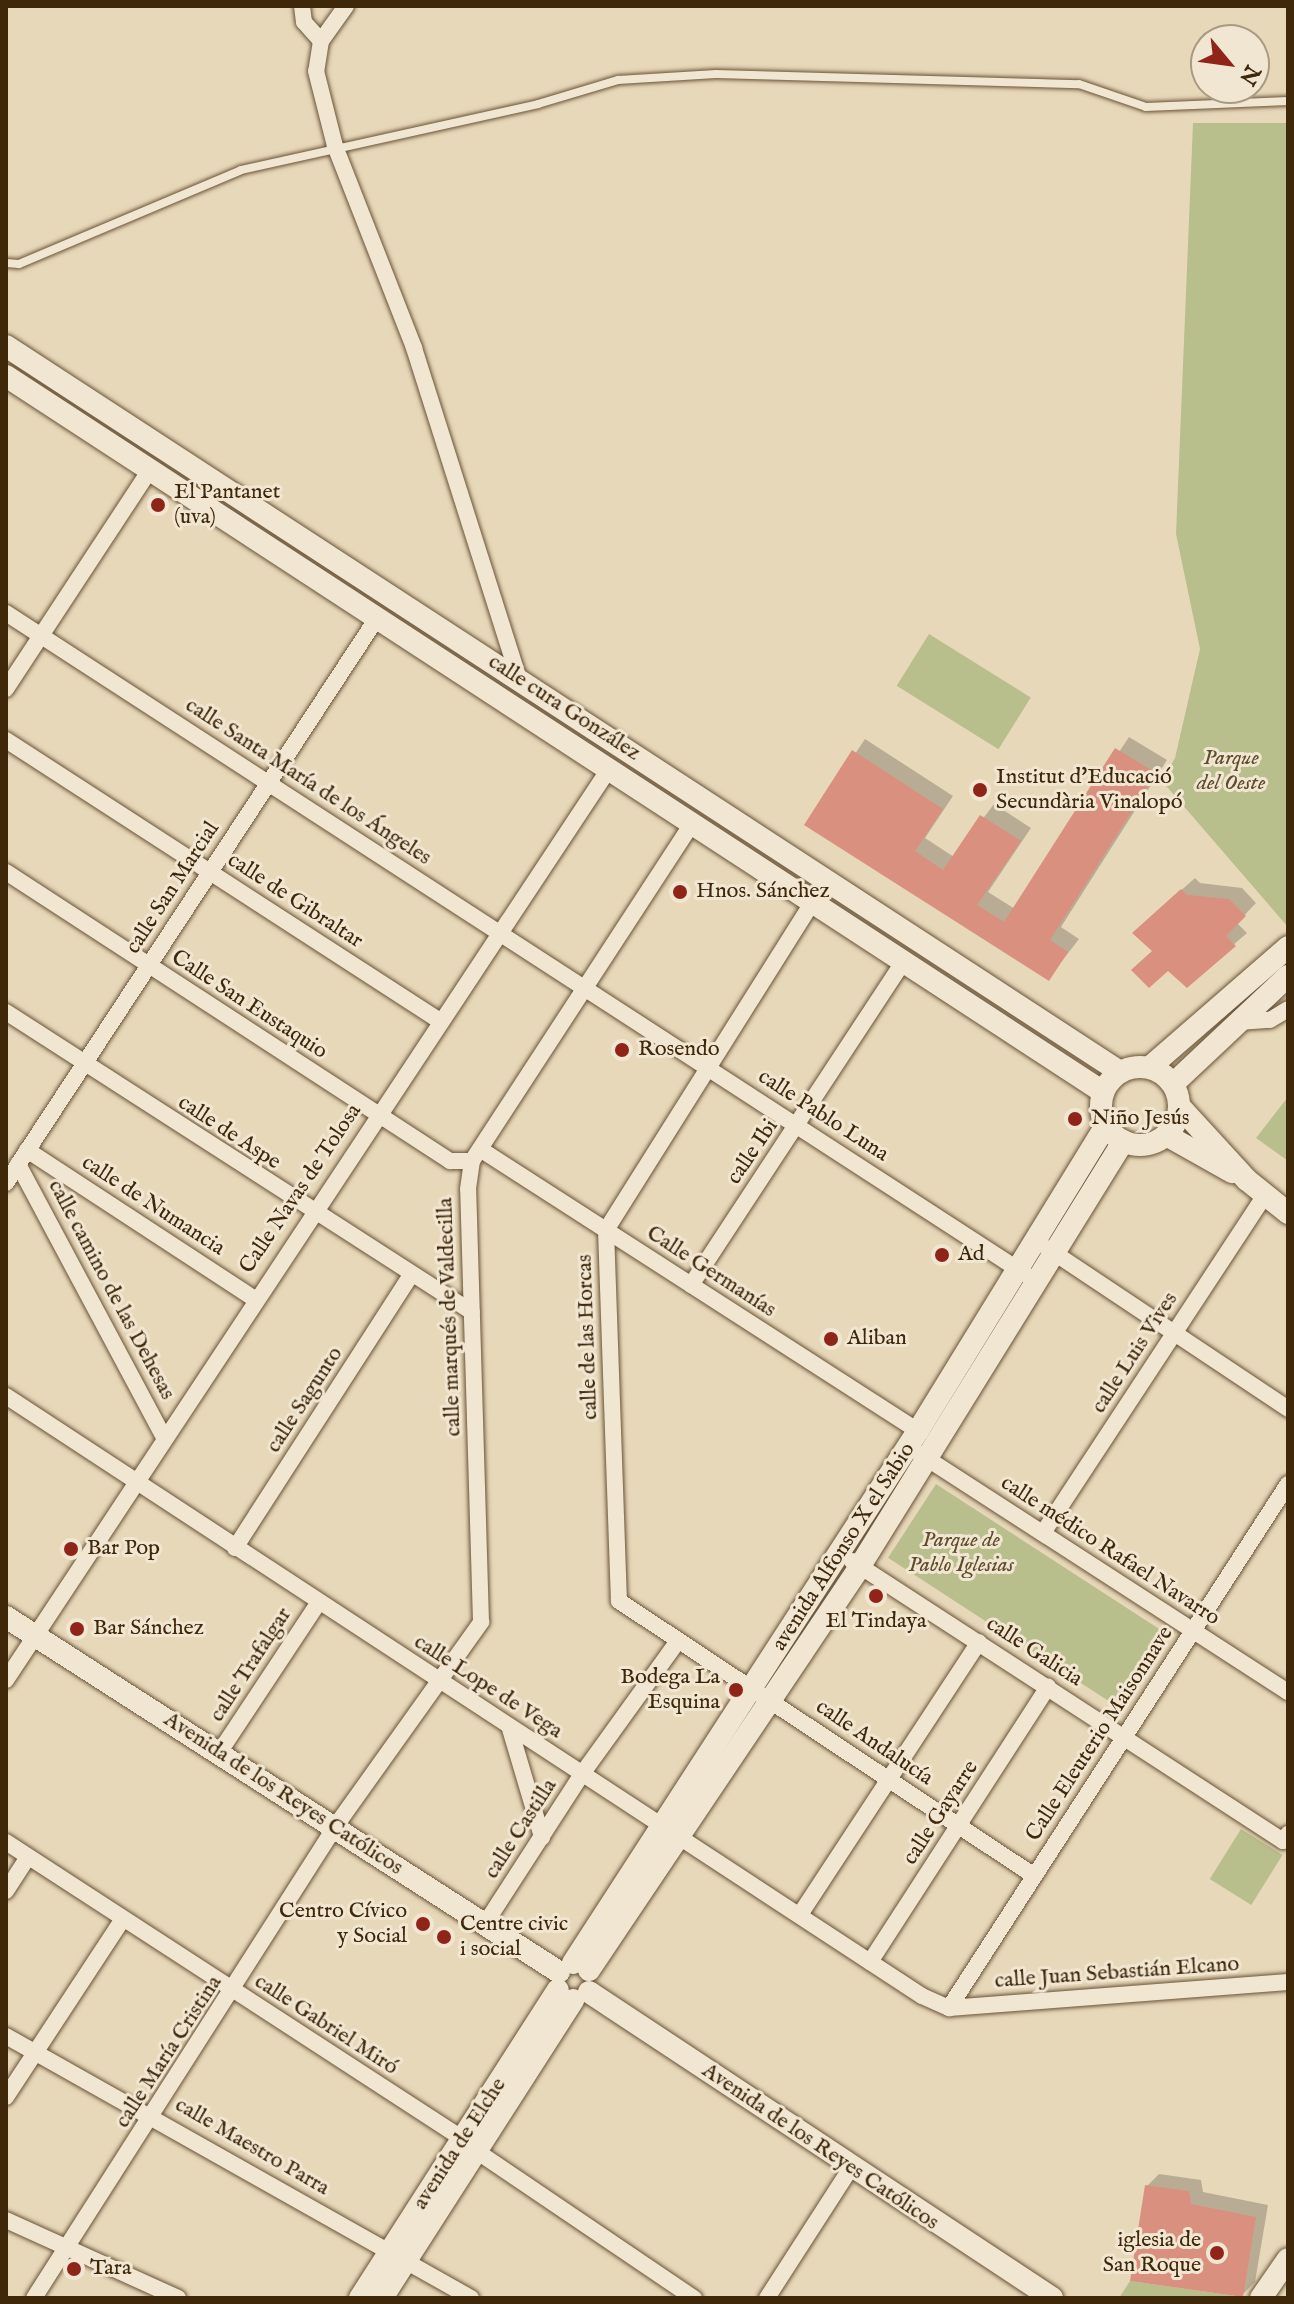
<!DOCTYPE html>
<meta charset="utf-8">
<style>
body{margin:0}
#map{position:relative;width:1294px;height:2304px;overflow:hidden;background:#e8d8ba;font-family:"IM FELL English",serif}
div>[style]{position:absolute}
.green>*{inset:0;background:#b9be8d;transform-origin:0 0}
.shadow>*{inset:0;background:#0003}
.building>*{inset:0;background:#da907e}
.roads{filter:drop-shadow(0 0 2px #695336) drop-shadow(0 0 2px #695336)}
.lane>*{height:8px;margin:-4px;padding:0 4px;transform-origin:4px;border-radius:4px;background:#f0e6d2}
.street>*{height:16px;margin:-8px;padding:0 8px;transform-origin:8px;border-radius:8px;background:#f0e6d2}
.secondary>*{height:22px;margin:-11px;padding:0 11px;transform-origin:11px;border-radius:11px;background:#f0e6d2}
.secondary>.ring{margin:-11px;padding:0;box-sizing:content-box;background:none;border:22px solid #f0e6d2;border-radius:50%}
.dots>*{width:22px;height:22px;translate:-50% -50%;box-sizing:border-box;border:4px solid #f0e6d2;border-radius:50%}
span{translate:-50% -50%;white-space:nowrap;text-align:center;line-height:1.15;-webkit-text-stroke:6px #f0e6d2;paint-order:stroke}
.poi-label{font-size:22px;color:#3f270a}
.left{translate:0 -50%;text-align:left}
.right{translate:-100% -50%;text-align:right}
.street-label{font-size:22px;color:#3f270a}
.park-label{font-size:22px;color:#5e4d2b;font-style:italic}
.frame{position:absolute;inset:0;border:8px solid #3f270a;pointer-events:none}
.north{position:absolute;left:1190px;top:24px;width:80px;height:80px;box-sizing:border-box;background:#f0e6d2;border:2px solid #a99a82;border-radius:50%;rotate:119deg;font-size:22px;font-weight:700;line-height:32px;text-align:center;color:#3f270a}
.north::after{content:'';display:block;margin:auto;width:28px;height:36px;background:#8f2418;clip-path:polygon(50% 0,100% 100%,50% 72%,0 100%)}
</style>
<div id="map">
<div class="green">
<div style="clip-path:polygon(1193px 123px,1288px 123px,1288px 927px,1162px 781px,1175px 758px,1200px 649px,1176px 534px)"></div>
<div style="left:929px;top:634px;width:120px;height:61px;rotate:32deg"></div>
<div style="clip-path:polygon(1288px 1097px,1288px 1161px,1256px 1138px)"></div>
<div style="left:936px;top:1484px;width:274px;height:88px;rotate:33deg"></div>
<div style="left:1241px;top:1829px;width:49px;height:59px;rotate:32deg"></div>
<div style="clip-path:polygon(1130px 2281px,1180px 2288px,1243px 2297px,1119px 2298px)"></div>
</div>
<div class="shadow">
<div style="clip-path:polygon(1129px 737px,1167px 760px,1061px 927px,1079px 939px,1048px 979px,807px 825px,865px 739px,953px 796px,925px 838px,954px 857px,994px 804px,1031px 828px,988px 892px,1015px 909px)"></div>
<div style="clip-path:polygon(1195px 878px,1200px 883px,1242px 888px,1256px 903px,1237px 923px,1247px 933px,1187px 985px,1155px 950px,1147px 921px)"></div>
<div style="clip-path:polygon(1159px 2174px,1201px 2180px,1203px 2192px,1268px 2205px,1255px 2282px,1242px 2295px,1147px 2186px)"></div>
</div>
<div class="building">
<div style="clip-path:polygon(1115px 748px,1156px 773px,1050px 940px,1068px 952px,1049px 981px,804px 825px,852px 750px,943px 809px,915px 851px,943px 870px,980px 815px,1021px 841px,977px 905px,1004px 922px)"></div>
<div style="clip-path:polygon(1181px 889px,1187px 895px,1229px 899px,1246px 916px,1226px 936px,1236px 946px,1187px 988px,1168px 971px,1149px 988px,1131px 970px,1152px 951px,1132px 933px)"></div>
<div style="clip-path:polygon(1145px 2185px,1189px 2191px,1191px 2204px,1256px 2217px,1243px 2297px,1130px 2281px)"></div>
</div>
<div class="roads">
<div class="lane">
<div style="left:6px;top:263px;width:13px;rotate:4deg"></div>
<div style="left:19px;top:264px;width:241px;rotate:-22.9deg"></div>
<div style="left:241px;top:170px;width:304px;rotate:-12.5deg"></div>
<div style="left:538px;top:104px;width:84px;rotate:-16.7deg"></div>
<div style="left:618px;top:80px;width:98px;rotate:-3.5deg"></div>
<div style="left:716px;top:74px;width:363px;rotate:1.6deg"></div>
<div style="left:1079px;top:84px;width:71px;rotate:18.9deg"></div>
<div style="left:1146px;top:107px;width:142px;rotate:-2.4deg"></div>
</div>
<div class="street">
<div style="left:302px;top:6px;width:16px;rotate:83deg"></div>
<div style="left:304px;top:22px;width:25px;rotate:48deg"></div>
<div style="left:346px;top:6px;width:43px;rotate:125.5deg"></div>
<div style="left:321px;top:41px;width:30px;rotate:99deg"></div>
<div style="left:316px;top:71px;width:77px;rotate:75.8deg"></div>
<div style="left:335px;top:146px;width:217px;rotate:68.6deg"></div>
<div style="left:414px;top:348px;width:347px;rotate:72.4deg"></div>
<div style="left:6px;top:613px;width:1215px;rotate:32.97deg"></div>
<div style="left:6px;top:689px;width:262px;rotate:-56.7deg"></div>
<div style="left:6px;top:740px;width:517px;rotate:32.92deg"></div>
<div style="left:6px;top:872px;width:530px;rotate:33.06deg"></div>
<div style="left:450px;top:1161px;width:22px"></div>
<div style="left:812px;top:903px;width:386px;rotate:122.2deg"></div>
<div style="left:606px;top:1230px;width:371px;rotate:88deg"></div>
<div style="left:619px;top:1601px;width:498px;rotate:33.5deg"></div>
<div style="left:6px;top:1012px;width:554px;rotate:32.77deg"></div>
<div style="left:1238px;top:1022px;width:32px;rotate:-4deg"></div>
<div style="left:1270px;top:1020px;width:21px;rotate:-31deg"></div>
<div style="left:480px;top:1149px;width:521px;rotate:32.77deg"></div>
<div style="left:27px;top:1150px;width:272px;rotate:33.2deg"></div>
<div style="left:18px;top:1164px;width:310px;rotate:61.9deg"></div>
<div style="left:6px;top:1183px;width:676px;rotate:-56.71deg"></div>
<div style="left:1047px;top:1248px;width:290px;rotate:33.7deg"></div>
<div style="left:691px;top:1285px;width:386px;rotate:-56.7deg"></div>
<div style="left:6px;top:1396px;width:1095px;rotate:33.23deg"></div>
<div style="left:922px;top:1996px;width:30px;rotate:24deg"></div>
<div style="left:949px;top:2008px;width:340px;rotate:-4.4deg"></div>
<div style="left:920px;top:1454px;width:438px;rotate:32.9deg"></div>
<div style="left:1043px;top:1533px;width:403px;rotate:-56.7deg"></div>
<div style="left:235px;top:1548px;width:325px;rotate:-57.2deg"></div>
<div style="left:852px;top:1561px;width:514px;rotate:33.01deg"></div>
<div style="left:1283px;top:1841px;width:9px;rotate:-54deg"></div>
<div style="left:6px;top:1680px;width:1092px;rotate:-56.5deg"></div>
<div style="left:510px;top:1729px;width:113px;rotate:73.5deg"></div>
<div style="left:219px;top:1753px;width:181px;rotate:-56.5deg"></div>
<div style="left:6px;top:1842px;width:545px;rotate:33.02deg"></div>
<div style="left:6px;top:1891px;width:40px;rotate:-57.1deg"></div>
<div style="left:801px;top:1913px;width:324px;rotate:-56.7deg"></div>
<div style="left:485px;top:1924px;width:179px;rotate:-57.1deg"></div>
<div style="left:582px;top:1774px;width:164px;rotate:-54.2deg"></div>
<div style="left:870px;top:1962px;width:328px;rotate:-57.1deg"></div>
<div style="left:949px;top:2008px;width:624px;rotate:-57.1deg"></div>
<div style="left:6px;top:2036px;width:534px;rotate:29.4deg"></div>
<div style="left:6px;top:2097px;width:213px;rotate:-56.7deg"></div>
<div style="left:478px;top:2152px;width:261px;rotate:34.1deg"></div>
<div style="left:6px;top:2220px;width:189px;rotate:24.4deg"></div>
<div style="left:34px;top:2298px;width:559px;rotate:-57.42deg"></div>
<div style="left:335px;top:1827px;width:252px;rotate:-54.5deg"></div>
<div style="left:481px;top:1622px;width:433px;rotate:-91.7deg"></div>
<div style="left:468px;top:1189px;width:28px;rotate:-82deg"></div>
<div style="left:472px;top:1161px;width:402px;rotate:-56.9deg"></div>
<div style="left:767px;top:2298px;width:153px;rotate:-57.2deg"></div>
</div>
<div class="secondary">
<div style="left:6px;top:346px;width:1330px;rotate:33.09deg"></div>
<div style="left:6px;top:376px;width:1310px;rotate:33.13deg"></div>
<div class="ring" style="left:1101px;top:1067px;width:56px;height:56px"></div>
<div style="left:1150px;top:1067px;width:183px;rotate:-41deg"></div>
<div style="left:1173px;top:1084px;width:158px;rotate:-43.2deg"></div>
<div style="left:1180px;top:1107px;width:99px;rotate:47.5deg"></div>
<div style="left:1247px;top:1180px;width:53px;rotate:38.8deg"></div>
<div style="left:1166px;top:1135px;width:76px;rotate:29.3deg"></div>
<div style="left:6px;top:1617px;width:657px;rotate:32.7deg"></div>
<div style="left:573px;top:1963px;width:634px;rotate:-57.04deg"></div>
<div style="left:918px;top:1431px;width:359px;rotate:-58.4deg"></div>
<div style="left:589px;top:1970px;width:486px;rotate:-56.1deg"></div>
<div style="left:860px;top:1566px;width:500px;rotate:-58.2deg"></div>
<div style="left:589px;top:1992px;width:555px;rotate:33.46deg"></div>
<div style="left:360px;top:2298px;width:366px;rotate:-57.3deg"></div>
<div style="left:382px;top:2298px;width:354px;rotate:-57.3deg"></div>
<div style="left:1261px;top:2298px;width:47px;rotate:-55.3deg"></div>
</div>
</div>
<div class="dots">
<div style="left:158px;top:505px;background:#8f2418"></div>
<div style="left:980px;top:790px;background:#8f2418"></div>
<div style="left:680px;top:892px;background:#8f2418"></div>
<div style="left:622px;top:1050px;background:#8f2418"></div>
<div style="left:1075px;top:1119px;background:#8f2418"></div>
<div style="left:942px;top:1255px;background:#8f2418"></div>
<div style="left:831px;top:1339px;background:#8f2418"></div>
<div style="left:71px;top:1549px;background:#8f2418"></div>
<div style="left:876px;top:1596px;background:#8f2418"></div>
<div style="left:77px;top:1629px;background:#8f2418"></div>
<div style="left:736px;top:1690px;background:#8f2418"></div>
<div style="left:423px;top:1924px;background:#8f2418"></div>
<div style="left:444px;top:1937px;background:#8f2418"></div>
<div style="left:1217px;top:2253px;background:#8f2418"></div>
<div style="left:74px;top:2269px;background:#8f2418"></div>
</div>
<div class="poi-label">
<span class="left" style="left:174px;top:505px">El Pantanet<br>(uva)</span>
<span class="left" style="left:996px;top:790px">Institut d'Educació<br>Secundària Vinalopó</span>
<span class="left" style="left:696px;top:892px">Hnos. Sánchez</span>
<span class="left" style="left:638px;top:1050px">Rosendo</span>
<span class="left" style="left:1091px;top:1119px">Niño Jesús</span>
<span class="left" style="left:958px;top:1255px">Ad</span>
<span class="left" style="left:847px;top:1339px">Aliban</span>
<span class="left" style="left:87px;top:1549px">Bar Pop</span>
<span style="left:876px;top:1622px">El Tindaya</span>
<span class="left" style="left:93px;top:1629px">Bar Sánchez</span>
<span class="right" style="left:720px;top:1690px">Bodega La<br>Esquina</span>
<span class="right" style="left:407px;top:1924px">Centro Cívico<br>y Social</span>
<span class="left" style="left:460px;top:1937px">Centre civic<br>i social</span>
<span class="right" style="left:1201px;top:2253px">iglesia de<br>San Roque</span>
<span class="left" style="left:90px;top:2269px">Tara</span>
</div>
<div class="street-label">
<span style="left:564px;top:708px;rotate:33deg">calle cura González</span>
<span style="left:308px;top:782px;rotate:33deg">calle Santa María de los Ángeles</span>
<span style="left:173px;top:888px;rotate:-57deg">calle San Marcial</span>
<span style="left:295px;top:901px;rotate:33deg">calle de Gibraltar</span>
<span style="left:249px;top:1005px;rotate:33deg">Calle San Eustaquio</span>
<span style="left:823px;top:1116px;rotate:33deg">calle Pablo Luna</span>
<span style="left:229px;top:1133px;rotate:33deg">calle de Aspe</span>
<span style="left:753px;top:1152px;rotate:-56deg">calle Ibi</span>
<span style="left:301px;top:1189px;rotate:-56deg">Calle Navas de Tolosa</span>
<span style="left:153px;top:1206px;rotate:33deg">calle de Numancia</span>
<span style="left:711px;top:1272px;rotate:33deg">Calle Germanías</span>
<span style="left:111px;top:1290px;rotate:62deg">calle camino de las Dehesas</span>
<span style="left:450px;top:1317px;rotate:-92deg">calle marqués de Valdecilla</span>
<span style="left:588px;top:1337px;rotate:-92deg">calle de las Horcas</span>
<span style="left:1135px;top:1353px;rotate:-57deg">calle Luis Vives</span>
<span style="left:305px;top:1400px;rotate:-57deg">calle Sagunto</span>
<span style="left:844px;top:1547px;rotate:-57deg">avenida Alfonso X el Sabio</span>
<span style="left:1110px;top:1551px;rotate:33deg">calle médico Rafael Navarro</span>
<span style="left:1034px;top:1652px;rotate:33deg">calle Galicia</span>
<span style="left:251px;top:1665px;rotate:-57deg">calle Trafalgar</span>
<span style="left:488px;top:1687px;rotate:33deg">calle Lope de Vega</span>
<span style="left:1100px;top:1734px;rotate:-57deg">Calle Eleuterio Maisonnave</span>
<span style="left:874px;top:1743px;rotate:34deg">calle Andalucía</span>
<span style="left:283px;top:1794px;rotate:33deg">Avenida de los Reyes Católicos</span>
<span style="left:941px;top:1813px;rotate:-57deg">calle Gayarre</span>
<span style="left:521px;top:1829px;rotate:-57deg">calle Castilla</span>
<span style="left:1117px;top:1973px;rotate:-4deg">calle Juan Sebastián Elcano</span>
<span style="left:326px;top:2025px;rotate:33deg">calle Gabriel Miró</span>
<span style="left:169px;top:2052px;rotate:-57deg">calle María Cristina</span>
<span style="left:460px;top:2144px;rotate:-57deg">avenida de Elche</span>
<span style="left:252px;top:2147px;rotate:30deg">calle Maestro Parra</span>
<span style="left:820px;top:2147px;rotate:34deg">Avenida de los Reyes Católicos</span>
</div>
<div class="park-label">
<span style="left:1231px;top:771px">Parque<br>del Oeste</span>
<span style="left:961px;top:1553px">Parque de<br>Pablo Iglesias</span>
</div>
<div class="frame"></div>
<div class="north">N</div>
</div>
